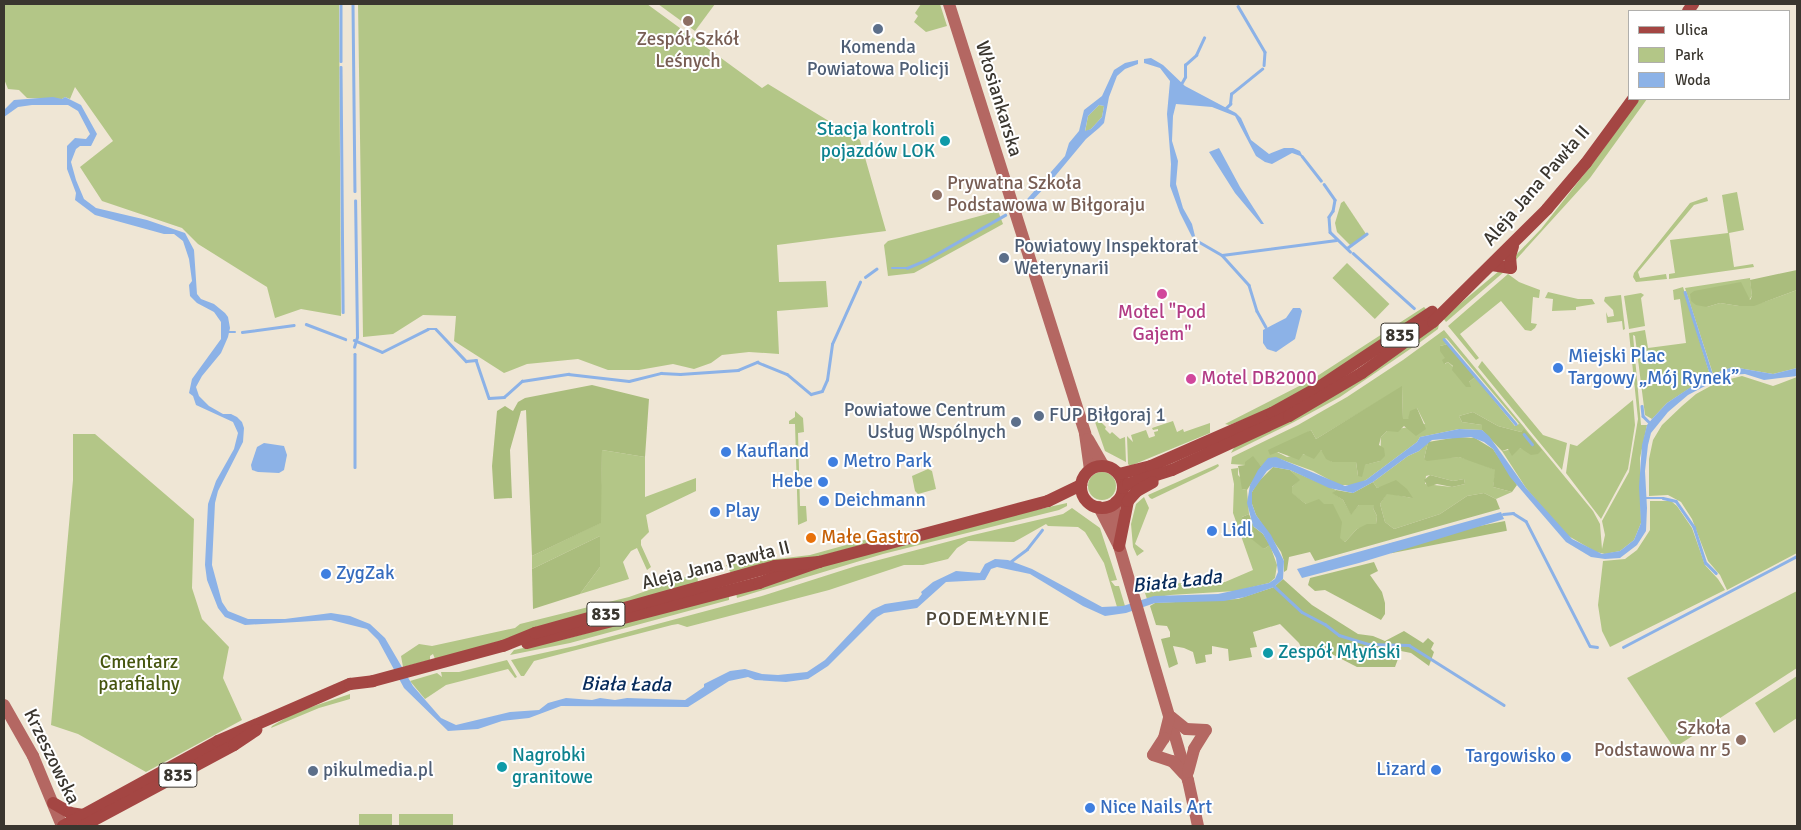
<!DOCTYPE html>
<meta charset="utf-8">
<style>
body{margin:0}
#map{position:relative;width:1801px;height:830px;overflow:hidden;background:#efe6d5;font-family:Signika,sans-serif}
div>[style]{position:absolute}
.green>*{inset:0;background:#b3c687;transform-origin:0 0}
.round{border-radius:50%}
.forest>*{inset:0;background:#aabd7d;transform-origin:0 0}
.water>*{inset:0;background:#8cb2e7}
.stream>*{height:2.5px;margin:-1.25px;padding:0 1.25px;transform-origin:1.25px;border-radius:1.25px;background:#8cb2e7}
.secondary>*{height:12px;margin:-6px;padding:0 6px;transform-origin:6px;border-radius:6px;background:#b46762}
.primary>*{height:12px;margin:-6px;padding:0 6px;transform-origin:6px;border-radius:6px;background:#a44643}
.primary>.ring{margin:-6px;padding:0;box-sizing:content-box;background:none;border:12px solid #a44643;border-radius:50%}
.dots>*{width:14px;height:14px;translate:-50% -50%;box-sizing:border-box;border:2px solid #fff;border-radius:50%}
span{translate:-50% -50%;white-space:nowrap;text-align:center;line-height:1.15;-webkit-text-stroke:4px #fff;paint-order:stroke}
.shield-label span{padding:1px 4px;background:#fff;border:1px solid;border-radius:4px;-webkit-text-stroke-width:0}
.shield-label{font-size:18px;color:#3a362f;font-weight:700}
.education-label{font-size:19px;color:#785e54}
.left{translate:0 -50%;text-align:left}
.right{translate:-100% -50%;text-align:right}
.service-label{font-size:19px;color:#4e5e75}
.street-label{font-size:19px;color:#3a362f}
.culture-label{font-size:19px;color:#0d838f}
.hotel-label{font-size:19px;color:#b23c85}
.shop-label{font-size:19px;color:#366cbe}
.food-label{font-size:19px;color:#c56008}
.park-label{font-size:19px;color:#46560f}
.water-label{font-size:20px;color:#072b5b;font-style:italic}
.neighbourhood-label{font-size:20px;color:#4e4739;letter-spacing:1px}
.frame{position:absolute;inset:0;border:5px solid #3a362f;pointer-events:none}
.legend{position:absolute;left:1628px;top:10px;width:162px;height:90px;box-sizing:border-box;background:#fff;border:1px solid #b0afac;margin:0;padding:6px 9px;list-style:none;font-size:15px;color:#3a362f}
.legend li{display:flex;align-items:center;gap:10px;height:25px}
.legend b{width:25px;border:1px solid #b0afac}
</style>
<div id="map">
<div class="green">
<div style="clip-path:polygon(4px 4px,339px 4px,341px 316px,301px 309px,275px 318px,267px 287px,198px 244px,182px 228px,102px 201px,80px 167px,113px 141px,75px 87px,70px 99px,65px 97px,62px 99px,27px 98px,19px 90px,8px 89px,4px 79px)"></div>
<div style="clip-path:polygon(358px 4px,647px 4px,762px 88px,768px 84px,860px 140px,886px 231px,777px 245px,779px 282px,826px 281px,828px 307px,777px 311px,779px 354px,749px 352px,722px 355px,711px 363px,694px 369px,673px 364px,639px 370px,608px 370px,578px 359px,527px 364px,504px 373px,454px 341px,456px 316px,423px 315px,393px 334px,363px 337px)"></div>
<div style="clip-path:polygon(658px 4px,715px 4px,695px 31px)"></div>
<div style="clip-path:polygon(921px 4px,940px 4px,947px 26px,926px 32px,914px 22px,918px 16px,915px 13px)"></div>
<div style="clip-path:polygon(1639px 99px,1647px 99px,1590px 178px,1513px 263px,1514px 257px,1541px 229px,1597px 158px)"></div>
<div style="clip-path:polygon(1099px 105px,1104px 106px,1102px 117px,1091px 129px,1085px 132px,1088px 116px)"></div>
<div style="clip-path:polygon(1737px 192px,1744px 230px,1729px 233px,1734px 267px,1753px 264px,1754px 267px,1669px 279px,1669px 274px,1675px 273px,1670px 240px,1728px 233px,1722px 195px)"></div>
<div style="clip-path:polygon(1707px 197px,1708px 201px,1694px 205px,1638px 272px,1640px 278px,1666px 274px,1667px 279px,1636px 282px,1633px 277px,1634px 273px,1690px 203px)"></div>
<div style="clip-path:polygon(1344px 201px,1366px 234px,1351px 246px,1337px 232px,1335px 223px,1341px 203px)"></div>
<div style="clip-path:polygon(998px 211px,1003px 224px,914px 273px,888px 276px,884px 245px,888px 241px)"></div>
<div style="left:1347px;top:263px;width:59px;height:21px;rotate:44deg"></div>
<div style="clip-path:polygon(1499px 271px,1505px 271px,1446px 322px,1443px 318px)"></div>
<div style="clip-path:polygon(1508px 274px,1519px 282px,1540px 290px,1539px 298px,1533px 297px,1531px 323px,1537px 324px,1535px 328px,1531px 331px,1525px 330px,1501px 301px,1460px 334px,1479px 358px,1476px 360px,1448px 326px)"></div>
<div style="clip-path:polygon(1750px 278px,1752px 296px,1749px 300px,1744px 292px,1694px 291px,1707px 307px,1720px 303px,1739px 306px,1764px 302px,1797px 290px,1797px 368px,1773px 374px,1733px 367px,1713px 374px,1685px 288px)"></div>
<div style="clip-path:polygon(evenodd,1683px 287px,1710px 375px,1667px 403px,1652px 419px,1645px 415px,1635px 336px,1633px 335px,1641px 425px,1647px 425px,1640px 458px,1641px 523px,1634px 540px,1620px 551px,1605px 554px,1596px 552px,1565px 534px,1526px 488px,1502px 451px,1520px 448px,1527px 451px,1524px 430px,1521px 432px,1498px 426px,1473px 412px,1459px 416px,1462px 422px,1482px 425px,1482px 430px,1459px 429px,1420px 437px,1417px 442px,1366px 480px,1356px 485px,1339px 485px,1313px 471px,1280px 459px,1268px 460px,1262px 467px,1253px 457px,1245px 465px,1231px 464px,1232px 457px,1298px 425px,1347px 397px,1403px 360px,1444px 330px,1593px 511px,1600px 524px,1602px 549px,1605px 535px,1602px 521px,1629px 472px,1638px 419px,1629px 333px,1645px 330px,1648px 348px,1686px 343px,1680px 299px,1674px 300px,1673px 290px,1683px 287px,1446px 338px,1448px 340px,1519px 424px,1515px 426px,1475px 377px,1469px 382px,1448px 362px,1445px 364px,1446px 358px,1440px 346px,1448px 344px,1444px 339px,1446px 338px,1683px 287px,1402px 387px,1403px 419px,1408px 419px,1417px 408px,1425px 424px,1387px 431px,1381px 437px,1380px 461px,1364px 465px,1358px 476px,1356px 462px,1332px 462px,1321px 450px,1307px 455px,1302px 454px,1287px 457px,1277px 452px,1311px 430px,1316px 439px,1402px 387px)"></div>
<div style="clip-path:polygon(1548px 292px,1578px 299px,1592px 299px,1595px 304px,1576px 307px,1576px 310px,1552px 311px,1553px 299px,1545px 298px)"></div>
<div style="clip-path:polygon(1641px 293px,1644px 295px,1641px 298px,1645px 326px,1629px 329px,1624px 296px)"></div>
<div style="clip-path:polygon(1621px 295px,1625px 329px,1623px 330px,1622px 321px,1607px 323px,1606px 312px,1608px 317px,1614px 316px,1613px 310px,1604px 301px,1605px 297px)"></div>
<div style="clip-path:polygon(1424px 307px,1427px 310px,1314px 385px,1266px 411px,1229px 425px,1225px 424px,1311px 380px)"></div>
<div style="clip-path:polygon(1439px 324px,1438px 329px,1419px 343px,1340px 397px,1294px 422px,1231px 453px,1235px 446px)"></div>
<div style="clip-path:polygon(1482px 361px,1543px 435px,1567px 443px,1562px 470px,1478px 367px)"></div>
<div style="clip-path:polygon(1742px 376px,1773px 386px,1797px 377px,1797px 553px,1727px 590px,1720px 575px,1708px 561px,1692px 519px,1681px 502px,1668px 495px,1649px 496px,1649px 459px,1653px 440px,1662px 425px,1682px 406px,1696px 394px,1718px 382px)"></div>
<div style="clip-path:polygon(1633px 400px,1635px 425px,1628px 469px,1601px 519px,1566px 473px,1570px 444px,1577px 446px)"></div>
<div style="clip-path:polygon(795px 411px,803px 418px,804px 432px,798px 433px,800px 506px,806px 506px,807px 521px,798px 525px,795px 424px,789px 424px,789px 421px,795px 417px)"></div>
<div style="clip-path:polygon(1094px 419px,1099px 420px,1106px 427px,1105px 429px,1110px 434px,1112px 432px,1120px 439px,1125px 437px,1126px 462px,1105px 451px)"></div>
<div style="clip-path:polygon(1173px 421px,1177px 432px,1183px 429px,1184px 432px,1210px 423px,1210px 433px,1130px 466px,1128px 464px,1127px 436px,1133px 442px,1131px 435px,1146px 430px,1149px 438px,1155px 436px,1154px 432px,1158px 431px,1158px 429px,1153px 430px,1152px 428px)"></div>
<div style="clip-path:polygon(73px 434px,95px 434px,194px 519px,192px 588px,202px 619px,229px 647px,223px 678px,242px 720px,146px 772px,78px 734px,51px 725px,73px 480px)"></div>
<div style="clip-path:polygon(evenodd,1428px 442px,1424px 459px,1459px 457px,1470px 460px,1496px 470px,1493px 487px,1512px 492px,1496px 499px,1484px 493px,1467px 496px,1440px 514px,1394px 529px,1385px 522px,1380px 504px,1387px 493px,1412px 498px,1381px 487px,1377px 488px,1373px 482px,1408px 456px,1419px 451px,1428px 442px,1430px 475px,1453px 481px,1464px 479px,1465px 484px,1452px 487px,1425px 484px,1426px 476px,1430px 475px)"></div>
<div style="clip-path:polygon(602px 450px,645px 457px,645px 497px,696px 478px,696px 491px,646px 515px,649px 532px,641px 540px,641px 545px,651px 567px,647px 570px,637px 548px,631px 551px,623px 562px,629px 579px,580px 594px,600px 567px,600px 536px,532px 569px,532px 556px,600px 523px)"></div>
<div style="clip-path:polygon(1218px 464px,1219px 466px,1215px 469px,1152px 499px,1150px 498px,1148px 495px)"></div>
<div style="clip-path:polygon(1238px 468px,1238px 475px,1242px 479px,1242px 489px,1247px 490px,1249px 514px,1242px 517px,1264px 549px,1270px 545px,1277px 565px,1275px 578px,1269px 583px,1236px 591px,1170px 595px,1147px 599px,1143px 587px,1150px 584px,1225px 582px,1253px 570px,1233px 513px,1234px 484px,1231px 469px)"></div>
<div style="clip-path:polygon(928px 469px,932px 471px,936px 489px,918px 494px,915px 491px,912px 476px)"></div>
<div style="clip-path:polygon(1290px 470px,1336px 490px,1333px 493px,1343px 500px,1351px 514px,1359px 505px,1375px 505px,1373px 508px,1377px 516px,1376px 524px,1357px 529px,1345px 542px,1340px 539px,1324px 504px,1306px 504px,1291px 493px,1292px 487px,1299px 480px)"></div>
<div class="round" style="left:1088px;top:472px;width:28px;height:28px"></div>
<div style="clip-path:polygon(1144px 497px,1149px 508px,1135px 544px,1144px 551px,1137px 556px,1133px 547px,1131px 524px,1136px 504px)"></div>
<div style="clip-path:polygon(1650px 501px,1671px 501px,1677px 506px,1692px 528px,1705px 565px,1718px 579px,1725px 590px,1610px 647px,1602px 631px,1598px 605px,1603px 561px,1625px 559px,1637px 550px,1650px 530px)"></div>
<div style="clip-path:polygon(1067px 503px,1067px 506px,1059px 510px,883px 554px,737px 598px,736px 593px,820px 567px,1027px 512px)"></div>
<div style="clip-path:polygon(1072px 508px,1100px 528px,1117px 580px,1111px 581px,1115px 586px,1119px 586px,1125px 606px,1117px 607px,1104px 563px,1085px 532px,1078px 527px,1048px 526px,1046px 524px,1014px 542px,968px 541px,957px 548px,948px 559px,923px 565px,904px 565px,829px 590px,687px 627px,678px 624px,672px 625px,534px 661px,524px 676px,521px 676px,511px 660px,575px 646px,762px 596px,856px 566px,973px 535px,1063px 514px)"></div>
<div style="clip-path:polygon(893px 532px,898px 532px,898px 535px,821px 556px,731px 573px,726px 565px,810px 555px)"></div>
<div style="clip-path:polygon(697px 573px,698px 583px,479px 647px,435px 659px,433px 654px,430px 656px,430px 660px,403px 667px,401px 656px,419px 644px,432px 646px,515px 628px,520px 624px,629px 597px)"></div>
<div style="clip-path:polygon(1797px 591px,1797px 668px,1674px 748px,1627px 678px)"></div>
<div style="clip-path:polygon(729px 595px,729px 600px,570px 643px,510px 655px,514px 650px,569px 638px)"></div>
<div style="clip-path:polygon(507px 660px,517px 677px,515px 678px,508px 669px,446px 685px,425px 699px,410px 681px,437px 673px,442px 677px,441px 672px,459px 672px)"></div>
<div style="clip-path:polygon(1797px 676px,1797px 718px,1774px 733px,1755px 703px)"></div>
<div style="clip-path:polygon(350px 694px,350px 699px,319px 708px,271px 728px,272px 726px,296px 712px)"></div>
<div style="left:359px;top:814px;width:33px;height:12px"></div>
<div style="left:453px;top:814px;width:12px;height:54px;rotate:90deg"></div>
</div>
<div class="forest">
<div style="clip-path:polygon(1797px 270px,1797px 290px,1754px 306px,1739px 306px,1720px 303px,1707px 307px,1696px 305px,1691px 301px,1690px 294px,1694px 291px,1741px 282px,1750px 300px,1752px 296px,1750px 280px)"></div>
<div style="clip-path:polygon(1448px 344px,1475px 377px,1469px 382px,1471px 387px,1466px 387px,1452px 370px,1453px 366px,1448px 362px,1444px 364px,1442px 360px,1445px 358px,1440px 351px,1440px 346px)"></div>
<div style="clip-path:polygon(592px 385px,649px 399px,645px 457px,602px 450px,601px 523px,532px 556px,526px 410px,521px 411px,510px 450px,512px 498px,494px 499px,492px 466px,497px 411px,505px 406px,513px 411px,518px 402px,525px 398px)"></div>
<div style="clip-path:polygon(1402px 386px,1403px 419px,1408px 419px,1410px 411px,1417px 408px,1426px 429px,1416px 436px,1404px 426px,1398px 432px,1387px 431px,1381px 437px,1379px 445px,1384px 448px,1385px 456px,1380px 461px,1365px 465px,1362px 477px,1358px 476px,1356px 462px,1332px 462px,1326px 459px,1321px 450px,1314px 459px,1303px 454px,1299px 460px,1278px 452px,1270px 455px,1268px 450px,1311px 430px,1316px 439px)"></div>
<div style="clip-path:polygon(1473px 412px,1498px 426px,1521px 432px,1524px 429px,1542px 450px,1538px 454px,1531px 455px,1520px 448px,1512px 456px,1508px 449px,1502px 451px,1482px 430px,1482px 425px,1462px 422px,1459px 416px)"></div>
<div style="clip-path:polygon(1458px 437px,1475px 438px,1493px 449px,1517px 485px,1512px 492px,1493px 487px,1495px 470px,1459px 457px,1427px 461px,1424px 459px,1428px 442px)"></div>
<div style="clip-path:polygon(1253px 456px,1262px 467px,1247px 490px,1242px 489px,1238px 466px,1245px 465px,1245px 462px)"></div>
<div style="clip-path:polygon(1273px 467px,1290px 470px,1300px 480px,1292px 487px,1292px 493px,1306px 504px,1319px 499px,1324px 504px,1333px 504px,1342px 522px,1340px 538px,1345px 542px,1357px 529px,1367px 524px,1376px 524px,1377px 516px,1373px 508px,1374px 505px,1359px 505px,1351px 515px,1343px 500px,1332px 493px,1336px 490px,1353px 493px,1373px 482px,1377px 488px,1396px 480px,1407px 489px,1413px 498px,1387px 494px,1380px 504px,1385px 522px,1394px 529px,1440px 514px,1467px 496px,1484px 493px,1496px 499px,1500px 509px,1315px 561px,1310px 552px,1289px 557px,1287px 570px,1284px 572px,1284px 561px,1281px 552px,1256px 515px,1252px 504px,1252px 492px,1258px 482px)"></div>
<div style="clip-path:polygon(1430px 475px,1453px 481px,1464px 479px,1465px 484px,1452px 487px,1437px 484px,1428px 487px,1424px 480px)"></div>
<div style="clip-path:polygon(1249px 514px,1254px 527px,1263px 534px,1270px 545px,1264px 549px,1244px 533px,1242px 517px)"></div>
<div style="left:1505px;top:521px;width:10px;height:118px;rotate:79deg"></div>
<div style="clip-path:polygon(600px 536px,600px 567px,580px 594px,533px 609px,532px 569px)"></div>
<div style="clip-path:polygon(1374px 562px,1378px 571px,1370px 575px,1382px 592px,1385px 603px,1385px 614px,1381px 620px,1325px 590px,1315px 591px,1308px 585px,1310px 578px)"></div>
<div style="clip-path:polygon(1283px 579px,1312px 605px,1358px 634px,1373px 636px,1385px 641px,1404px 631px,1423px 643px,1428px 638px,1434px 643px,1431px 649px,1434px 652px,1429px 666px,1411px 653px,1401px 651px,1395px 667px,1357px 667px,1322px 649px,1306px 658px,1299px 643px,1280px 624px,1253px 632px,1257px 647px,1250px 648px,1252px 657px,1229px 661px,1228px 649px,1212px 646px,1212px 654px,1205px 655px,1206px 662px,1196px 664px,1193px 652px,1184px 648px,1173px 646px,1178px 664px,1169px 668px,1161px 639px,1170px 637px,1170px 632px,1167px 626px,1156px 625px,1150px 606px,1155px 603px,1238px 599px,1274px 587px)"></div>
</div>
<div class="water">
<div style="clip-path:polygon(1151px 58px,1163px 65px,1185px 86px,1236px 113px,1241px 118px,1251px 140px,1269px 154px,1284px 148px,1293px 148px,1300px 151px,1303px 157px,1292px 153px,1272px 164px,1265px 162px,1256px 156px,1235px 116px,1212px 107px,1176px 104px,1173px 116px,1172px 141px,1178px 161px,1176px 184px,1183px 208px,1192px 224px,1195px 236px,1192px 237px,1180px 213px,1170px 186px,1171px 164px,1167px 114px,1170px 81px,1160px 68px,1144px 63px,1144px 59px)"></div>
<div style="clip-path:polygon(evenodd,1138px 60px,1138px 64px,1125px 69px,1117px 76px,1109px 97px,1104px 123px,1099px 128px,1086px 139px,1051px 181px,1028px 205px,1022px 209px,1021px 206px,1065px 156px,1069px 143px,1079px 131px,1084px 110px,1102px 96px,1114px 70px,1125px 63px,1138px 60px,1099px 105px,1104px 106px,1102px 117px,1091px 129px,1085px 131px,1088px 116px,1099px 105px)"></div>
<div style="clip-path:polygon(53px 97px,62px 99px,65px 97px,81px 105px,97px 134px,91px 146px,80px 146px,76px 149px,71px 162px,76px 180px,84px 199px,96px 208px,147px 220px,185px 233px,194px 250px,197px 294px,201px 299px,214px 304px,225px 313px,228px 317px,230px 328px,228px 337px,221px 353px,202px 376px,196px 387px,199px 396px,209px 406px,223px 414px,231px 414px,237px 417px,242px 422px,244px 428px,243px 442px,218px 491px,215px 503px,212px 565px,222px 602px,228px 611px,248px 619px,285px 619px,331px 613px,350px 616px,370px 624px,385px 638px,413px 686px,441px 718px,456px 725px,510px 712px,539px 710px,548px 703px,566px 698px,592px 700px,600px 698px,615px 700px,627px 698px,685px 700px,704px 687px,704px 684px,730px 671px,745px 669px,762px 674px,778px 675px,807px 672px,825px 660px,872px 610px,885px 604px,918px 599px,922px 594px,921px 592px,933px 582px,956px 571px,980px 573px,985px 564px,995px 559px,1008px 560px,1032px 569px,1102px 607px,1123px 606px,1154px 596px,1218px 594px,1269px 583px,1275px 579px,1278px 572px,1276px 558px,1263px 534px,1253px 526px,1247px 503px,1250px 485px,1258px 470px,1268px 458px,1276px 457px,1345px 486px,1366px 480px,1417px 442px,1420px 437px,1459px 429px,1482px 430px,1489px 436px,1526px 488px,1572px 539px,1602px 554px,1620px 551px,1634px 540px,1641px 523px,1639px 487px,1642px 445px,1647px 425px,1652px 419px,1667px 403px,1694px 385px,1713px 374px,1733px 367px,1773px 374px,1797px 368px,1797px 376px,1764px 380px,1745px 374px,1726px 375px,1688px 395px,1668px 412px,1651px 433px,1648px 445px,1645px 471px,1647px 508px,1646px 531px,1637px 545px,1620px 558px,1605px 559px,1591px 557px,1566px 542px,1510px 477px,1493px 449px,1484px 442px,1471px 437px,1432px 440px,1419px 451px,1408px 456px,1373px 482px,1353px 493px,1329px 488px,1290px 470px,1273px 467px,1267px 471px,1252px 492px,1252px 504px,1256px 515px,1271px 535px,1284px 561px,1283px 579px,1274px 587px,1245px 597px,1224px 601px,1155px 603px,1126px 613px,1105px 616px,1083px 606px,1030px 574px,997px 567px,991px 569px,985px 580px,946px 582px,917px 608px,884px 613px,877px 617px,828px 666px,808px 679px,786px 682px,755px 680px,748px 677px,729px 681px,688px 707px,561px 706px,529px 718px,502px 721px,478px 729px,448px 731px,404px 688px,378px 640px,367px 629px,331px 620px,245px 625px,225px 617px,218px 608px,207px 580px,205px 565px,208px 504px,216px 481px,234px 449px,238px 433px,233px 422px,196px 405px,193px 396px,189px 393px,192px 379px,221px 339px,221px 322px,214px 312px,197px 303px,190px 296px,189px 285px,192px 281px,189px 259px,183px 241px,174px 234px,164px 234px,95px 215px,75px 200px,76px 193px,67px 169px,67px 146px,75px 138px,86px 139px,90px 134px,78px 111px,68px 105px,32px 105px,18px 107px,4px 117px,4px 110px,14px 100px)"></div>
<div style="clip-path:polygon(1219px 148px,1240px 187px,1264px 224px,1261px 224px,1235px 193px,1209px 152px)"></div>
<div style="clip-path:polygon(1293px 308px,1300px 308px,1302px 311px,1295px 339px,1276px 352px,1267px 349px,1263px 343px,1263px 330px,1286px 318px)"></div>
<div style="clip-path:polygon(264px 443px,284px 446px,287px 455px,284px 470px,279px 473px,258px 472px,252px 470px,251px 465px,257px 447px)"></div>
<div style="clip-path:polygon(1501px 512px,1504px 519px,1359px 563px,1302px 578px,1297px 569px)"></div>
</div>
<div class="stream">
<div style="left:341px;top:4px;width:57px;rotate:90deg"></div>
<div style="left:353px;top:4px;width:187px;rotate:89.4deg"></div>
<div style="left:1238px;top:6px;width:53px;rotate:59.6deg"></div>
<div style="left:1265px;top:52px;width:13px;rotate:94deg"></div>
<div style="left:341px;top:67px;width:245px;rotate:89.5deg"></div>
<div style="left:1181px;top:84px;width:8px;rotate:-60deg"></div>
<div style="left:1185px;top:77px;width:12px;rotate:-90deg"></div>
<div style="left:1185px;top:65px;width:15px;rotate:-42deg"></div>
<div style="left:1196px;top:55px;width:19px;rotate:-65deg"></div>
<div style="left:1226px;top:108px;width:6px;rotate:-45deg"></div>
<div style="left:1230px;top:104px;width:10px;rotate:-84deg"></div>
<div style="left:1231px;top:94px;width:40px;rotate:-39deg"></div>
<div style="left:1302px;top:156px;width:31px;rotate:52deg"></div>
<div style="left:1324px;top:184px;width:19px;rotate:55deg"></div>
<div style="left:1335px;top:200px;width:11px;rotate:100deg"></div>
<div style="left:1333px;top:211px;width:7px;rotate:124deg"></div>
<div style="left:1329px;top:217px;width:15px;rotate:86deg"></div>
<div style="left:1330px;top:232px;width:28px;rotate:44deg"></div>
<div style="left:1196px;top:240px;width:30px;rotate:30deg"></div>
<div style="left:1222px;top:255px;width:115px;rotate:-7.5deg"></div>
<div style="left:1347px;top:248px;width:24px;rotate:-36deg"></div>
<div style="left:1353px;top:253px;width:82px;rotate:42deg"></div>
<div style="left:1222px;top:255px;width:40px;rotate:48deg"></div>
<div style="left:1249px;top:285px;width:27px;rotate:73deg"></div>
<div style="left:1257px;top:311px;width:18px;rotate:61deg"></div>
<div style="left:892px;top:268px;width:15px"></div>
<div style="left:907px;top:268px;width:21px;rotate:-23deg"></div>
<div style="left:926px;top:260px;width:91px;rotate:-29.7deg"></div>
<div style="left:865px;top:277px;width:14px;rotate:-36deg"></div>
<div style="left:1685px;top:292px;width:88px;rotate:72.2deg"></div>
<div style="left:306px;top:324px;width:42px;rotate:21deg"></div>
<div style="left:226px;top:332px;width:9px"></div>
<div style="left:242px;top:332px;width:52px;rotate:-7.7deg"></div>
<div style="left:1444px;top:339px;width:111px;rotate:49.7deg"></div>
<div style="left:354px;top:340px;width:30px;rotate:23deg"></div>
<div style="left:382px;top:352px;width:51px;rotate:-26.6deg"></div>
<div style="left:428px;top:329px;width:8px"></div>
<div style="left:436px;top:329px;width:44px;rotate:46.8deg"></div>
<div style="left:466px;top:361px;width:10px;rotate:-6deg"></div>
<div style="left:476px;top:360px;width:40px;rotate:71.1deg"></div>
<div style="left:489px;top:398px;width:15px;rotate:-4deg"></div>
<div style="left:504px;top:397px;width:24px;rotate:-42deg"></div>
<div style="left:522px;top:381px;width:47px;rotate:-8.7deg"></div>
<div style="left:568px;top:374px;width:61px;rotate:6.5deg"></div>
<div style="left:629px;top:381px;width:33px;rotate:-14deg"></div>
<div style="left:661px;top:373px;width:19px;rotate:3deg"></div>
<div style="left:680px;top:374px;width:58px;rotate:-3.9deg"></div>
<div style="left:738px;top:370px;width:21px;rotate:-23deg"></div>
<div style="left:757px;top:362px;width:32px;rotate:22deg"></div>
<div style="left:787px;top:374px;width:31px;rotate:40deg"></div>
<div style="left:811px;top:394px;width:11px;rotate:-15deg"></div>
<div style="left:822px;top:391px;width:12px;rotate:-66deg"></div>
<div style="left:827px;top:380px;width:36px;rotate:-82deg"></div>
<div style="left:832px;top:344px;width:68px;rotate:-65.7deg"></div>
<div style="left:354px;top:347px;width:10px;rotate:-73deg"></div>
<div style="left:357px;top:337px;width:136px;rotate:-90.8deg"></div>
<div style="left:355px;top:354px;width:113px;rotate:90deg"></div>
<div style="left:1642px;top:406px;width:10px;rotate:84deg"></div>
<div style="left:1643px;top:416px;width:11px;rotate:45deg"></div>
<div style="left:1524px;top:434px;width:13px;rotate:51deg"></div>
<div style="left:1645px;top:498px;width:18px"></div>
<div style="left:1663px;top:498px;width:13px;rotate:13deg"></div>
<div style="left:1676px;top:501px;width:32px;rotate:55deg"></div>
<div style="left:1694px;top:527px;width:38px;rotate:72deg"></div>
<div style="left:1706px;top:563px;width:14px;rotate:45deg"></div>
<div style="left:1503px;top:514px;width:10px;rotate:-6deg"></div>
<div style="left:1513px;top:513px;width:15px;rotate:32deg"></div>
<div style="left:1526px;top:521px;width:140px;rotate:62.9deg"></div>
<div style="left:1590px;top:646px;width:7px;rotate:8deg"></div>
<div style="left:1010px;top:562px;width:21px;rotate:-37deg"></div>
<div style="left:1027px;top:549px;width:24px;rotate:-52deg"></div>
<div style="left:1274px;top:586px;width:38px;rotate:43deg"></div>
<div style="left:1302px;top:612px;width:26px;rotate:28deg"></div>
<div style="left:1325px;top:624px;width:18px;rotate:38deg"></div>
<div style="left:1339px;top:635px;width:31px;rotate:17deg"></div>
<div style="left:1369px;top:644px;width:40px;rotate:1.4deg"></div>
<div style="left:1409px;top:645px;width:112px;rotate:32.3deg"></div>
<div style="left:1623px;top:647px;width:196px;rotate:-27.6deg"></div>
</div>
<div class="secondary">
<div style="left:949px;top:4px;width:451px;rotate:72.4deg"></div>
<div style="left:1085px;top:434px;width:35px;rotate:82deg"></div>
<div style="left:1088px;top:439px;width:30px;rotate:60deg"></div>
<div style="left:1116px;top:502px;width:7px;rotate:106deg"></div>
<div style="left:1114px;top:509px;width:25px;rotate:83deg"></div>
<div style="left:1099px;top:507px;width:44px;rotate:62.9deg"></div>
<div style="left:1119px;top:546px;width:244px;rotate:73.6deg"></div>
<div style="left:1188px;top:780px;width:47px;rotate:77.7deg"></div>
<div style="left:4px;top:705px;width:59px;rotate:60.4deg"></div>
<div style="left:33px;top:756px;width:76px;rotate:67.5deg"></div>
<div style="left:1171px;top:717px;width:19px;rotate:39deg"></div>
<div style="left:1186px;top:729px;width:20px;rotate:3deg"></div>
<div style="left:1169px;top:718px;width:21px;rotate:104deg"></div>
<div style="left:1164px;top:738px;width:20px;rotate:123deg"></div>
<div style="left:1153px;top:755px;width:20px;rotate:18deg"></div>
<div style="left:1172px;top:761px;width:18px;rotate:47deg"></div>
<div style="left:1188px;top:772px;width:24px;rotate:-75deg"></div>
<div style="left:1194px;top:749px;width:22px;rotate:-58deg"></div>
</div>
<div class="primary">
<div style="left:1688px;top:11px;width:9px;rotate:-54deg"></div>
<div style="left:1492px;top:265px;width:19px;rotate:9deg"></div>
<div style="left:1511px;top:268px;width:12px;rotate:-95deg"></div>
<div style="left:1510px;top:256px;width:10px;rotate:-73deg"></div>
<div class="ring" style="left:1081px;top:466px;width:30px;height:30px"></div>
<div style="left:1119px;top:474px;width:33px;rotate:-14deg"></div>
<div style="left:1151px;top:466px;width:132px;rotate:-23.7deg"></div>
<div style="left:1272px;top:413px;width:54px;rotate:-29deg"></div>
<div style="left:1319px;top:387px;width:136px;rotate:-33.6deg"></div>
<div style="left:1123px;top:488px;width:6px;rotate:-39deg"></div>
<div style="left:1128px;top:484px;width:46px;rotate:-17.7deg"></div>
<div style="left:1172px;top:470px;width:129px;rotate:-24.8deg"></div>
<div style="left:1289px;top:416px;width:85px;rotate:-30.5deg"></div>
<div style="left:1362px;top:373px;width:87px;rotate:-35.7deg"></div>
<div style="left:1433px;top:322px;width:161px;rotate:-44.7deg"></div>
<div style="left:1547px;top:209px;width:60px;rotate:-49.7deg"></div>
<div style="left:1586px;top:163px;width:79px;rotate:-53.7deg"></div>
<div style="left:1119px;top:546px;width:46px;rotate:-78.7deg"></div>
<div style="left:1128px;top:501px;width:13px;rotate:-48deg"></div>
<div style="left:1137px;top:491px;width:18px;rotate:-29deg"></div>
<div style="left:527px;top:643px;width:240px;rotate:-14.5deg"></div>
<div style="left:759px;top:583px;width:64px;rotate:-19.3deg"></div>
<div style="left:819px;top:562px;width:237px;rotate:-14.9deg"></div>
<div style="left:1048px;top:501px;width:37px;rotate:-26deg"></div>
<div style="left:53px;top:803px;width:20px;rotate:30deg"></div>
<div style="left:70px;top:813px;width:15px;rotate:8deg"></div>
<div style="left:63px;top:826px;width:177px;rotate:-28.7deg"></div>
<div style="left:218px;top:741px;width:144px;rotate:-23.4deg"></div>
<div style="left:350px;top:684px;width:23px;rotate:-7deg"></div>
<div style="left:373px;top:681px;width:135px;rotate:-15.1deg"></div>
<div style="left:503px;top:646px;width:35px;rotate:-22deg"></div>
<div style="left:535px;top:633px;width:249px;rotate:-15.6deg"></div>
<div style="left:775px;top:566px;width:44px;rotate:-5.2deg"></div>
<div style="left:83px;top:826px;width:171px;rotate:-28.2deg"></div>
<div style="left:234px;top:745px;width:27px;rotate:-34deg"></div>
</div>
<div class="dots">
<div style="left:688px;top:21px;background:#8d6e63"></div>
<div style="left:878px;top:29px;background:#5c6f8a"></div>
<div style="left:945px;top:141px;background:#0f9aa8"></div>
<div style="left:937px;top:195px;background:#8d6e63"></div>
<div style="left:1004px;top:258px;background:#5c6f8a"></div>
<div style="left:1162px;top:294px;background:#d1479c"></div>
<div style="left:1558px;top:368px;background:#3f7fe0"></div>
<div style="left:1191px;top:379px;background:#d1479c"></div>
<div style="left:1039px;top:416px;background:#5c6f8a"></div>
<div style="left:1016px;top:422px;background:#5c6f8a"></div>
<div style="left:726px;top:452px;background:#3f7fe0"></div>
<div style="left:833px;top:462px;background:#3f7fe0"></div>
<div style="left:823px;top:482px;background:#3f7fe0"></div>
<div style="left:824px;top:501px;background:#3f7fe0"></div>
<div style="left:715px;top:512px;background:#3f7fe0"></div>
<div style="left:1212px;top:531px;background:#3f7fe0"></div>
<div style="left:811px;top:538px;background:#e8710a"></div>
<div style="left:326px;top:574px;background:#3f7fe0"></div>
<div style="left:1268px;top:653px;background:#0f9aa8"></div>
<div style="left:1741px;top:740px;background:#8d6e63"></div>
<div style="left:1566px;top:757px;background:#3f7fe0"></div>
<div style="left:502px;top:767px;background:#0f9aa8"></div>
<div style="left:1436px;top:770px;background:#3f7fe0"></div>
<div style="left:313px;top:771px;background:#5c6f8a"></div>
<div style="left:1090px;top:808px;background:#3f7fe0"></div>
</div>
<div class="shield-label">
<span style="left:1400px;top:335px">835</span>
<span style="left:606px;top:614px">835</span>
<span style="left:178px;top:775px">835</span>
</div>
<div class="education-label">
<span style="left:688px;top:51px">Zespół Szkół<br>Leśnych</span>
<span class="left" style="left:947px;top:195px">Prywatna Szkoła<br>Podstawowa w Biłgoraju</span>
<span class="right" style="left:1731px;top:740px">Szkoła<br>Podstawowa nr 5</span>
</div>
<div class="service-label">
<span style="left:878px;top:59px">Komenda<br>Powiatowa Policji</span>
<span class="left" style="left:1014px;top:258px">Powiatowy Inspektorat<br>Weterynarii</span>
<span class="right" style="left:1006px;top:422px">Powiatowe Centrum<br>Usług Wspólnych</span>
<span class="left" style="left:1049px;top:416px">FUP Biłgoraj 1</span>
<span class="left" style="left:323px;top:771px">pikulmedia.pl</span>
</div>
<div class="street-label">
<span style="left:998px;top:99px;rotate:73deg">Włosiankarska</span>
<span style="left:1537px;top:186px;rotate:-49deg">Aleja Jana Pawła II</span>
<span style="left:716px;top:566px;rotate:-14deg">Aleja Jana Pawła II</span>
<span style="left:51px;top:757px;rotate:64deg">Krzeszowska</span>
</div>
<div class="culture-label">
<span class="right" style="left:935px;top:141px">Stacja kontroli<br>pojazdów LOK</span>
<span class="left" style="left:1278px;top:653px">Zespół Młyński</span>
<span class="left" style="left:512px;top:767px">Nagrobki<br>granitowe</span>
</div>
<div class="hotel-label">
<span style="left:1162px;top:324px">Motel "Pod<br>Gajem"</span>
<span class="left" style="left:1201px;top:379px">Motel DB2000</span>
</div>
<div class="shop-label">
<span class="left" style="left:1568px;top:368px">Miejski Plac<br>Targowy „Mój Rynek”</span>
<span class="left" style="left:736px;top:452px">Kaufland</span>
<span class="left" style="left:843px;top:462px">Metro Park</span>
<span class="right" style="left:813px;top:482px">Hebe</span>
<span class="left" style="left:834px;top:501px">Deichmann</span>
<span class="left" style="left:725px;top:512px">Play</span>
<span class="left" style="left:1222px;top:531px">Lidl</span>
<span class="left" style="left:336px;top:574px">ZygZak</span>
<span class="right" style="left:1556px;top:757px">Targowisko</span>
<span class="right" style="left:1426px;top:770px">Lizard</span>
<span class="left" style="left:1100px;top:808px">Nice Nails Art</span>
</div>
<div class="food-label">
<span class="left" style="left:821px;top:538px">Małe Gastro</span>
</div>
<div class="park-label">
<span style="left:139px;top:674px">Cmentarz<br>parafialny</span>
</div>
<div class="water-label">
<span style="left:1177px;top:581px;rotate:-6deg">Biała Łada</span>
<span style="left:626px;top:684px;rotate:1deg">Biała Łada</span>
</div>
<div class="neighbourhood-label">
<span style="left:988px;top:618px">PODEMŁYNIE</span>
</div>
<div class="frame"></div>
<ul class="legend">
<li><b style="height:6px;background:#a44643"></b>Ulica</li>
<li><b style="height:14px;background:#b3c687"></b>Park</li>
<li><b style="height:14px;background:#8cb2e7"></b>Woda</li>
</ul>
</div>
